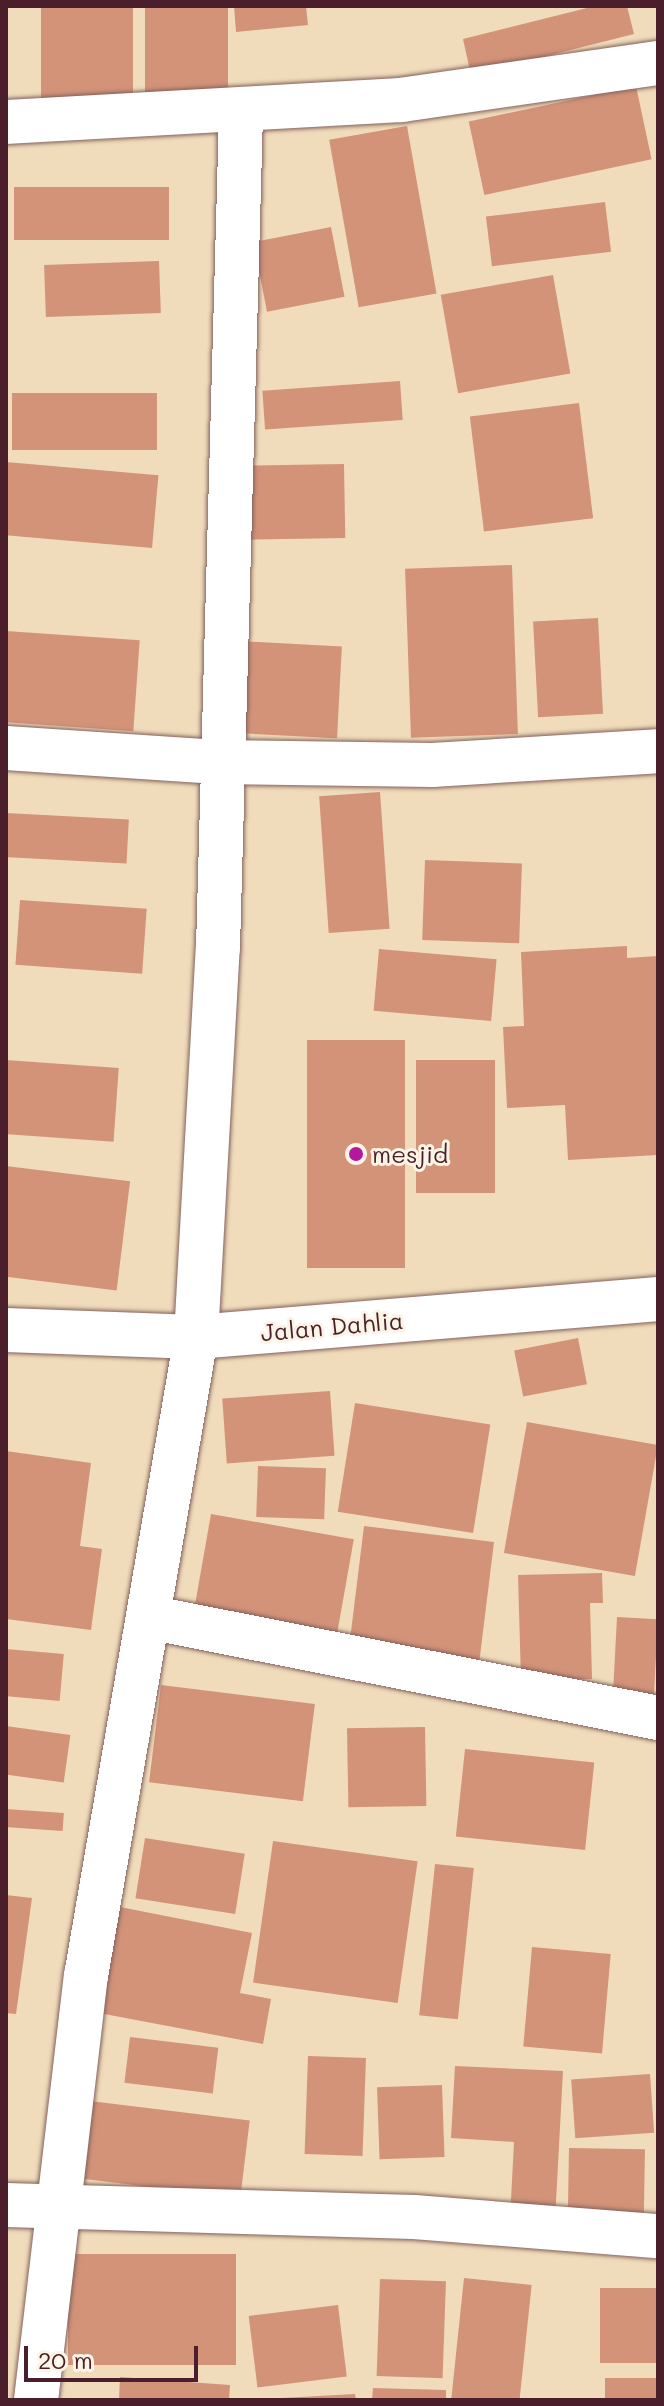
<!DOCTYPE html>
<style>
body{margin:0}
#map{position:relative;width:664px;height:2406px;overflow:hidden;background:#f0dcbb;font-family:Mali,sans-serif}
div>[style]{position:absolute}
.building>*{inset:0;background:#d39379;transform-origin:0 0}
.roads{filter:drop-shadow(0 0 2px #84615d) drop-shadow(0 0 2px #84615d)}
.street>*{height:44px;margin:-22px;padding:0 22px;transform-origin:22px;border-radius:22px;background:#fff}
.dots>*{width:22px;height:22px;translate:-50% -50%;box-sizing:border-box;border:4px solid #fcf5e5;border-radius:50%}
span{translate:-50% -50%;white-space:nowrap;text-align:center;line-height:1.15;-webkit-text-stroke:6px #fcf5e5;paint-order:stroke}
.poi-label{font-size:24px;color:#4a1f2b}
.left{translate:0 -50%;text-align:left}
.street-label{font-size:24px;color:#4a1f2b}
.frame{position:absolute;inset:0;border:8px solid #4a1f2b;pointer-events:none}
.scale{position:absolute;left:24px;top:2346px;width:174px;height:36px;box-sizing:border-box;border:4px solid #4a1f2b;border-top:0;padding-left:10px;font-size:24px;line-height:28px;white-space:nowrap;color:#4a1f2b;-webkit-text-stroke:6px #fcf5e5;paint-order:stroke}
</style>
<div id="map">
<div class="building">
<div style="left:41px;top:6px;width:92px;height:105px"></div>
<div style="left:145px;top:6px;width:83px;height:96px"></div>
<div style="clip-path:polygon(234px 6px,306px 6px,308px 25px,236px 32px)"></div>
<div style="clip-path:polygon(595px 6px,627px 6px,634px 34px,471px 75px,463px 39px)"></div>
<div style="left:636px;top:86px;width:75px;height:171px;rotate:78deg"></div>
<div style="left:407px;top:126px;width:170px;height:79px;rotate:80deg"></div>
<div style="left:169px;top:187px;width:53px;height:155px;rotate:90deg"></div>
<div style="left:605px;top:202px;width:50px;height:120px;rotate:83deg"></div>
<div style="left:331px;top:227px;width:71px;height:79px;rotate:79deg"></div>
<div style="left:159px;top:261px;width:52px;height:115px;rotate:88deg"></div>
<div style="left:553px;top:275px;width:100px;height:114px;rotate:80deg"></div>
<div style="left:400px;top:381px;width:39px;height:138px;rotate:86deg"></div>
<div style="left:12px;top:393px;width:145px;height:57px"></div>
<div style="left:579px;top:403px;width:116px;height:110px;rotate:83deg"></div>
<div style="left:6px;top:462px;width:153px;height:73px;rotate:5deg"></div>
<div style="left:344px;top:464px;width:74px;height:95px;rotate:89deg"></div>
<div style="left:512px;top:565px;width:169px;height:107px;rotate:88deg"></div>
<div style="left:598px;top:618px;width:96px;height:65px;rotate:87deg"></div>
<div style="left:6px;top:631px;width:134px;height:91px;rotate:4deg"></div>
<div style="left:239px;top:641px;width:103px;height:92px;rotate:3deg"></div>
<div style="left:380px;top:792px;width:137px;height:61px;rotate:86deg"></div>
<div style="left:6px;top:813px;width:123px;height:44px;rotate:3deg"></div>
<div style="left:425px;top:860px;width:97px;height:80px;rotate:2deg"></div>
<div style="left:20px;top:900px;width:127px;height:65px;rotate:4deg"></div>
<div style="clip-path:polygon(627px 946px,627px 958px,658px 956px,658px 1155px,568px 1160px,565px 1105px,507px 1108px,503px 1027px,524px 1026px,521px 952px)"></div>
<div style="left:379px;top:949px;width:118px;height:62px;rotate:5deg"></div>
<div style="left:307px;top:1040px;width:98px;height:228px"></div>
<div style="left:6px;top:1060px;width:113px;height:74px;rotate:4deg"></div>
<div style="left:416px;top:1060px;width:79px;height:133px"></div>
<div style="left:6px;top:1166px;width:125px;height:110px;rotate:7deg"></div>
<div style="left:578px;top:1338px;width:47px;height:65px;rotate:79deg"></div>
<div style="left:330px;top:1391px;width:65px;height:108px;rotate:86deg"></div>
<div style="left:355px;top:1403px;width:137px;height:110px;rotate:9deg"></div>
<div style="left:527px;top:1422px;width:133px;height:133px;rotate:10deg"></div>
<div style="clip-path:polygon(6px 1451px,91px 1463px,80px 1546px,102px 1549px,91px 1630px,6px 1619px)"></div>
<div style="left:258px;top:1466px;width:68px;height:51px;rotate:2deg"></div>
<div style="left:211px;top:1514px;width:145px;height:106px;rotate:10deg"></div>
<div style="left:364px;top:1526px;width:131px;height:119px;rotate:7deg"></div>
<div style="clip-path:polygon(602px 1573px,603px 1603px,590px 1603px,592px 1679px,521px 1681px,518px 1575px)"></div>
<div style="left:617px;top:1617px;width:41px;height:81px;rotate:3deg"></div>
<div style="left:6px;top:1649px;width:58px;height:47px;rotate:5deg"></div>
<div style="left:161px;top:1685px;width:155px;height:98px;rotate:7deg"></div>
<div style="left:6px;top:1726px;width:65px;height:48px;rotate:8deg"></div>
<div style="left:425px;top:1727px;width:79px;height:78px;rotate:89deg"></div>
<div style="left:465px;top:1749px;width:130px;height:88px;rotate:6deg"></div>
<div style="left:6px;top:1809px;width:58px;height:18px;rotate:4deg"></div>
<div style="left:145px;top:1838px;width:101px;height:61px;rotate:9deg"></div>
<div style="left:273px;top:1841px;width:146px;height:143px;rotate:8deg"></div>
<div style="left:435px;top:1864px;width:39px;height:152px;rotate:6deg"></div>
<div style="clip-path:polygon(6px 1895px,32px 1898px,16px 2014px,6px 2013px)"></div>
<div style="clip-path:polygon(120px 1907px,252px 1933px,240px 1993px,271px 1999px,263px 2044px,99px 2013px)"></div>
<div style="left:532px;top:1947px;width:79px;height:100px;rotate:5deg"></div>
<div style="left:130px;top:2037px;width:89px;height:46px;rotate:7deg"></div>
<div style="left:308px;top:2056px;width:58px;height:98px;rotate:2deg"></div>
<div style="clip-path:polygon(455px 2066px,563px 2071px,555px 2221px,510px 2219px,514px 2142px,451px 2138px)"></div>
<div style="left:650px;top:2074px;width:59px;height:79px;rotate:86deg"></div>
<div style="left:442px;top:2085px;width:72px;height:65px;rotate:88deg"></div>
<div style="left:82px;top:2100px;width:169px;height:78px;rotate:7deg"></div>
<div style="left:569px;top:2148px;width:76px;height:77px;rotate:1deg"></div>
<div style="left:68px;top:2254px;width:168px;height:111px"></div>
<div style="left:464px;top:2278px;width:68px;height:123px;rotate:6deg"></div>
<div style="left:380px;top:2279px;width:66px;height:97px;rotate:2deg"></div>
<div style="left:658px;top:2288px;width:75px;height:58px;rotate:90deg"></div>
<div style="left:338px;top:2305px;width:72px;height:90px;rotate:83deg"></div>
<div style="clip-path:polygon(120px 2377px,230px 2385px,229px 2400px,119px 2400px)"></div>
<div style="left:658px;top:2378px;width:22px;height:53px;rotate:90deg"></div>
<div style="clip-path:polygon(373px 2388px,446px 2390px,446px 2400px,372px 2400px)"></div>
<div style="clip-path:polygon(355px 2394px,356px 2400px,282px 2400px,282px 2398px)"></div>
</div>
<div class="roads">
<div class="street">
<div style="left:6px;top:122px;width:396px;rotate:-3.2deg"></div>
<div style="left:401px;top:100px;width:260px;rotate:-8.2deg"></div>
<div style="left:6px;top:748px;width:212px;rotate:3.8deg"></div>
<div style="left:218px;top:762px;width:214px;rotate:0.8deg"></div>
<div style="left:432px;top:765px;width:226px;rotate:-3.5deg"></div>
<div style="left:6px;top:1330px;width:190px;rotate:2.1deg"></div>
<div style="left:196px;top:1337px;width:464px;rotate:-4.7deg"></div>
<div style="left:148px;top:1617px;width:520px;rotate:11.2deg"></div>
<div style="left:6px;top:2205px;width:408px;rotate:1.7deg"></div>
<div style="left:414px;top:2217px;width:245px;rotate:4.5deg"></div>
<div style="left:36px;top:2400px;width:427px;rotate:-83.3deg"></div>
<div style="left:86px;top:1976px;width:648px;rotate:-80.23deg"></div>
<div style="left:196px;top:1337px;width:390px;rotate:-86.8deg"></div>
<div style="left:218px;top:948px;width:835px;rotate:-88.42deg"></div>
</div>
</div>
<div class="dots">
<div style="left:356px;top:1154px;background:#b5179e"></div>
</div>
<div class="poi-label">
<span class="left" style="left:372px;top:1154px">mesjid</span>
</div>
<div class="street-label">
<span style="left:332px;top:1326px;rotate:-5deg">Jalan Dahlia</span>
</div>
<div class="frame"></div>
<div class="scale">20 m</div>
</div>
